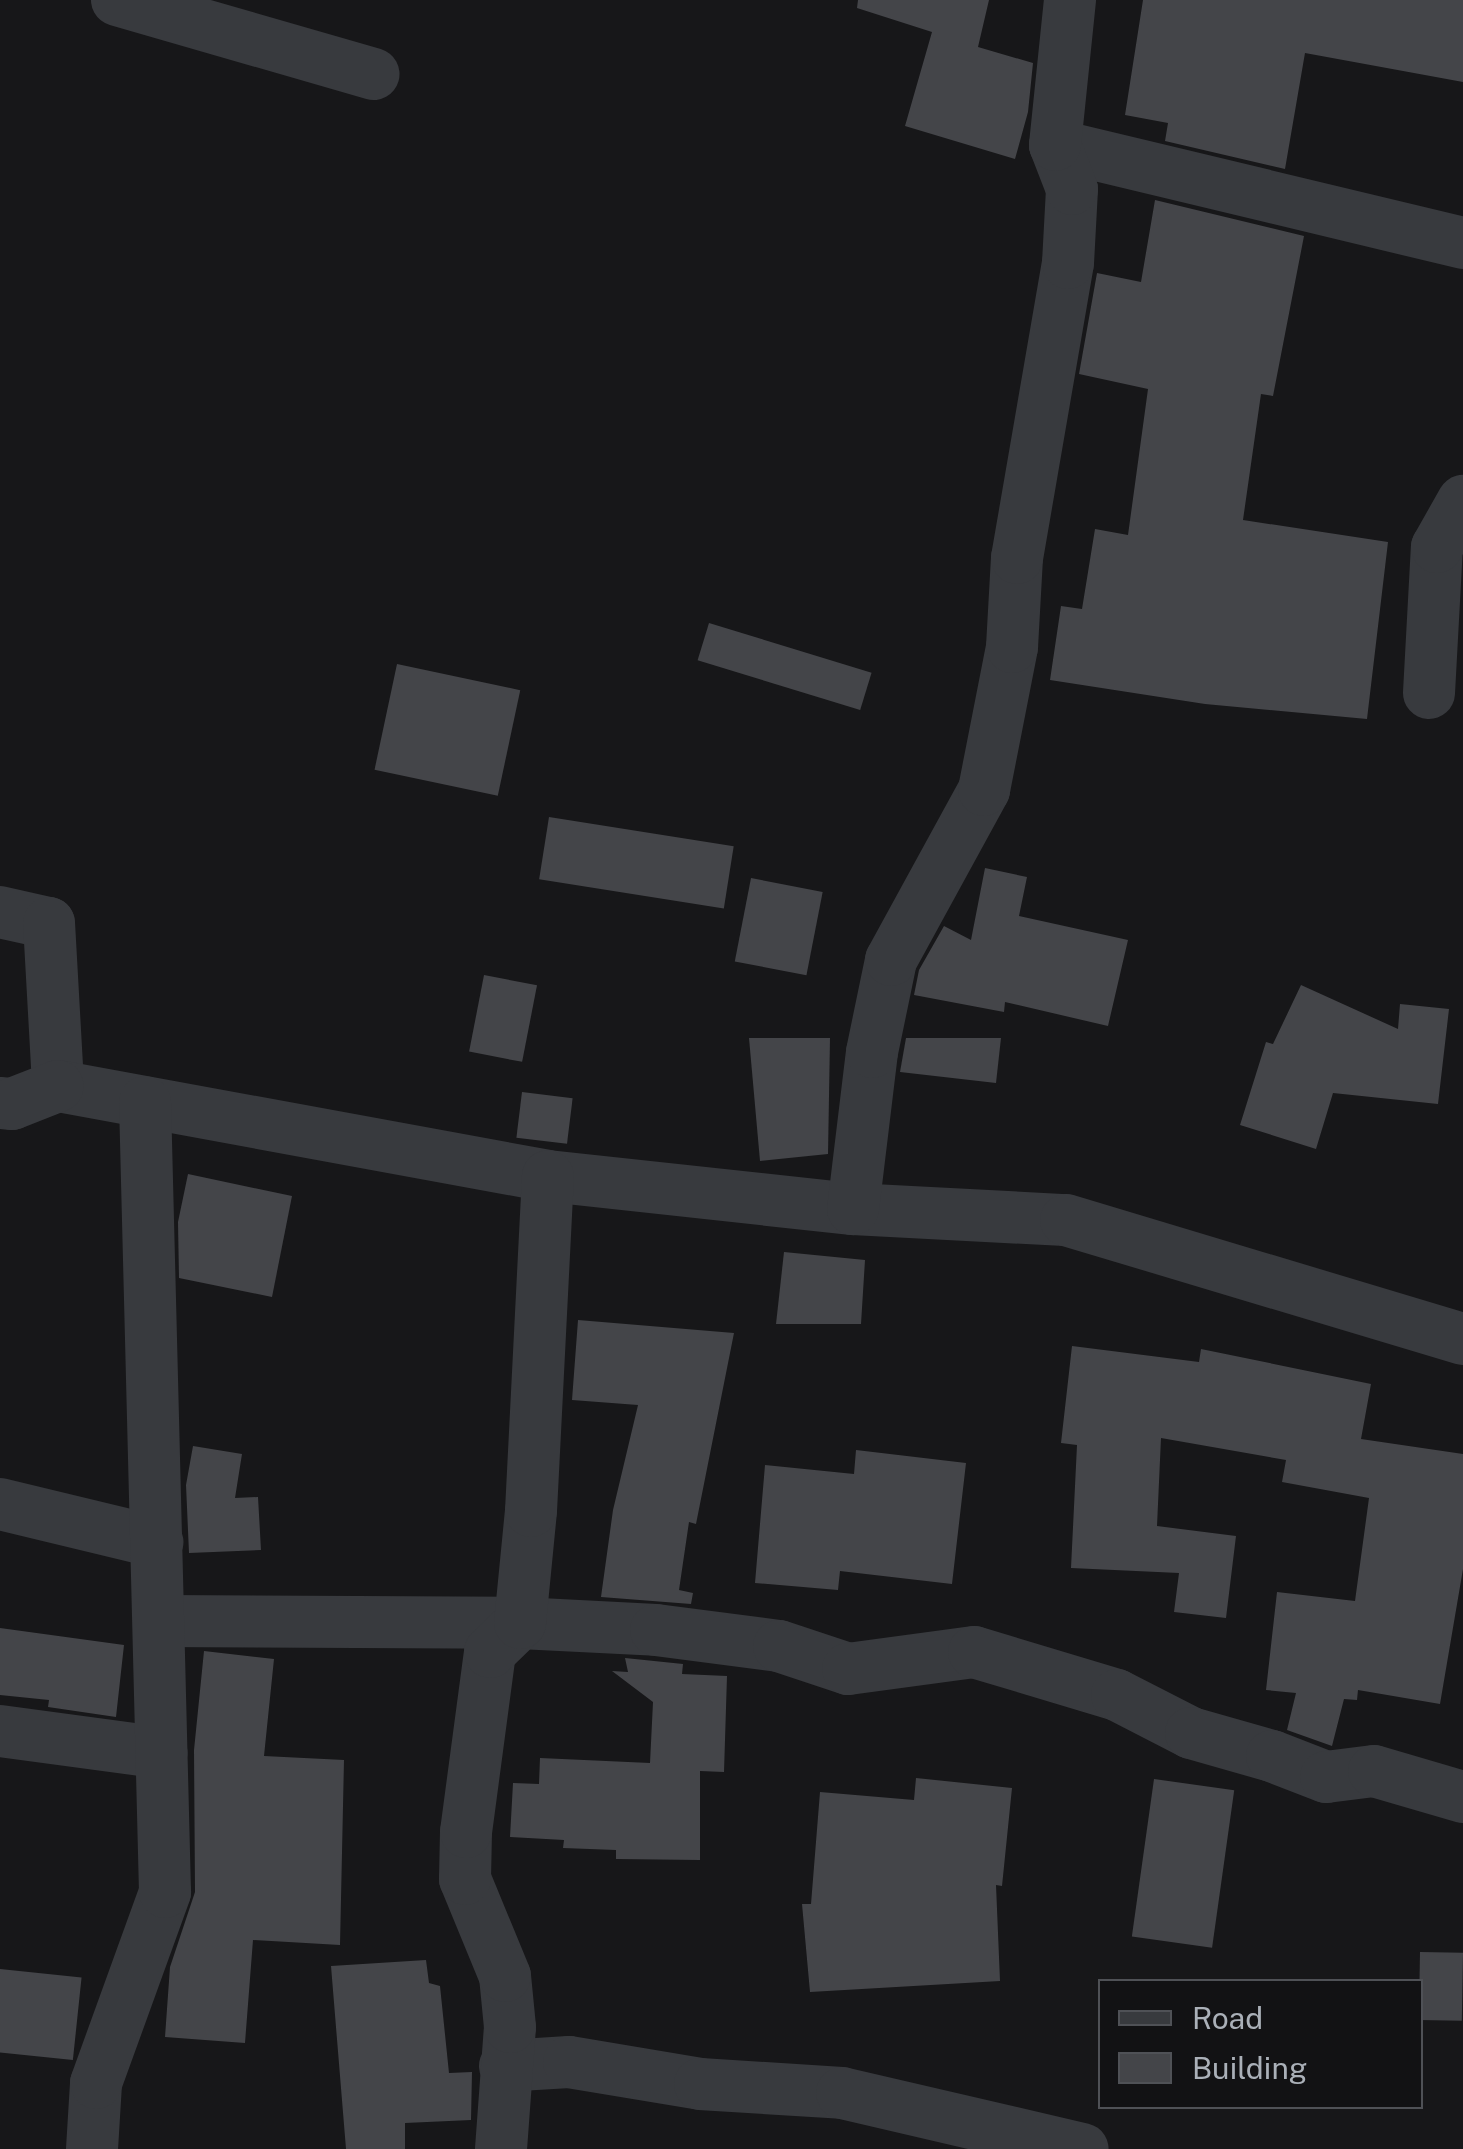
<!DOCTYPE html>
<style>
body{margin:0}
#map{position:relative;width:1463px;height:2149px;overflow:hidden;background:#171719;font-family:"Public Sans",sans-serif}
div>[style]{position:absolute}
.building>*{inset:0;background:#444549;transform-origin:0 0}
.minor>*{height:52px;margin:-26px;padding:0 26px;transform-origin:26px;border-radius:26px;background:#383a3e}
span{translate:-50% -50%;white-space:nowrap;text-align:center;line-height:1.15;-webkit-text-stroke:10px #121214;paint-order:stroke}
.legend{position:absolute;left:1098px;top:1979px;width:325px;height:130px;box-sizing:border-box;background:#121214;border:2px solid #4f5156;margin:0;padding:12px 18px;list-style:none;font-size:30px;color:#aab0b8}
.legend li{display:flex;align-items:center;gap:20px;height:50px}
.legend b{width:50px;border:2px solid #4f5156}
</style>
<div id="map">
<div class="building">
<div style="clip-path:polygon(858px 0,989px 0,978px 47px,1033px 63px,1028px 112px,1015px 159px,905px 126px,932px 32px,857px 8px)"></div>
<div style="clip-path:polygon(1143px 0,1463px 0,1463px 82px,1305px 53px,1285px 169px,1165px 141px,1168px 123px,1125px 115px)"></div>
<div style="clip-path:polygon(1155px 200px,1304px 236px,1273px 396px,1261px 394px,1243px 520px,1388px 542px,1367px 719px,1205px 704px,1050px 680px,1061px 606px,1082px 609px,1095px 529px,1128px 535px,1148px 389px,1079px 374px,1097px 273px,1141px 282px)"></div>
<div style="left:709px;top:623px;width:170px;height:39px;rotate:17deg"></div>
<div style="left:397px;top:664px;width:126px;height:108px;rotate:12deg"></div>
<div style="left:549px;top:817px;width:187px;height:63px;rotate:9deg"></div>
<div style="clip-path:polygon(985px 868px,1027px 877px,1019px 916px,1128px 940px,1108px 1026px,1005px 1002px,1004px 1012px,914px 995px,919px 970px,944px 926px,971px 940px)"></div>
<div style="left:751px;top:878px;width:73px;height:85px;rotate:11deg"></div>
<div style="left:484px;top:975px;width:54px;height:78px;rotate:11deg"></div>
<div style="clip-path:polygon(1301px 985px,1398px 1029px,1400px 1004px,1449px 1009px,1438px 1104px,1333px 1093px,1316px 1149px,1240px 1125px,1266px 1042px,1273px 1044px)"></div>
<div style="clip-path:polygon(749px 1038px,830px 1038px,828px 1154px,760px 1161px)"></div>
<div style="clip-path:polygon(906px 1038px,1001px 1038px,996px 1083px,900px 1072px)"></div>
<div style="left:522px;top:1092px;width:51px;height:46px;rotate:7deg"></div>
<div style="clip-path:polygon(188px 1174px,292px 1196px,272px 1297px,179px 1278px,178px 1222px)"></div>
<div style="clip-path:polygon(784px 1252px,865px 1260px,861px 1324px,776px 1324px)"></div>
<div style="clip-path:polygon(578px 1320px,734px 1333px,696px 1524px,689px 1522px,679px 1590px,693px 1593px,691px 1604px,601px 1597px,613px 1510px,638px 1405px,572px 1400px)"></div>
<div style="clip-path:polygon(1072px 1346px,1199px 1362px,1201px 1349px,1371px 1384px,1361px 1439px,1463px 1454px,1463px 1569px,1440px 1704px,1358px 1690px,1357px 1700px,1344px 1699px,1332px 1746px,1287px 1730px,1296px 1693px,1266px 1690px,1277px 1592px,1355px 1601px,1369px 1498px,1282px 1482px,1286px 1460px,1161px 1438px,1157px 1526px,1236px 1536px,1226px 1618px,1174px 1612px,1179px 1573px,1071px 1568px,1077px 1445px,1061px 1443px)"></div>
<div style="clip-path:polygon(193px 1446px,242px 1454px,235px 1498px,258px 1497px,261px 1550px,189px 1553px,186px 1485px)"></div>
<div style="clip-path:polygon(856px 1450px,966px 1463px,952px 1584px,840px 1571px,838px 1590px,755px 1583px,765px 1465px,854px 1474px)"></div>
<div style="clip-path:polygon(0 1628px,124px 1645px,116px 1717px,48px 1707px,49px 1700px,0 1695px)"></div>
<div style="clip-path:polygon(204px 1651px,274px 1659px,264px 1756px,344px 1760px,340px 1945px,253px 1940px,245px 2043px,165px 2037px,170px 1967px,195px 1892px,194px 1750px)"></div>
<div style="clip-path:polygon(625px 1658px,683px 1664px,682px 1674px,727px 1676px,724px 1772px,700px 1771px,700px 1860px,616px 1859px,616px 1850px,563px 1848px,564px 1840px,510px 1837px,513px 1783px,539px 1784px,540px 1758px,650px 1763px,653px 1702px,612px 1671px,628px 1672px)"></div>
<div style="clip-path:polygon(916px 1778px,1012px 1788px,1002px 1886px,996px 1885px,1000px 1981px,810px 1992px,802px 1904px,811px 1904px,820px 1792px,914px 1800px)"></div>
<div style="left:1154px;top:1779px;width:81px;height:159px;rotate:8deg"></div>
<div style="left:1420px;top:1952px;width:43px;height:68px;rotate:1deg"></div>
<div style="clip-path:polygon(426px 1960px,429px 1983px,440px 1986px,449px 2073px,472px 2072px,471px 2120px,405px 2123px,405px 2149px,346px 2149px,331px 1966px)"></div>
<div style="left:0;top:1969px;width:82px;height:83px;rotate:6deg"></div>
</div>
<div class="minor">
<div style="left:117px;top:0;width:267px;rotate:16.1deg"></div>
<div style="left:1055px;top:145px;width:420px;rotate:13.5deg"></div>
<div style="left:1429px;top:693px;width:146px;rotate:-86.9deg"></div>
<div style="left:1437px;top:547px;width:53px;rotate:-60.5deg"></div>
<div style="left:0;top:912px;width:50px;rotate:12.7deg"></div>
<div style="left:49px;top:923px;width:163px;rotate:86.8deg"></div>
<div style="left:58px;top:1086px;width:498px;rotate:10.4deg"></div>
<div style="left:548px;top:1176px;width:307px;rotate:6.2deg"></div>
<div style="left:853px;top:1209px;width:213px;rotate:3deg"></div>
<div style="left:1066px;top:1220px;width:414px;rotate:16.7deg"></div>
<div style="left:0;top:1103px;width:12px;rotate:5deg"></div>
<div style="left:12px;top:1104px;width:49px;rotate:-21.4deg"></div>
<div style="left:853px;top:1209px;width:158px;rotate:-83.1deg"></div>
<div style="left:872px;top:1052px;width:94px;rotate:-78.3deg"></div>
<div style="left:891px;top:960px;width:194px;rotate:-61.3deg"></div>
<div style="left:984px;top:790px;width:146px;rotate:-78.9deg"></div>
<div style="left:1012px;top:647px;width:89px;rotate:-86.8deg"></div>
<div style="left:1017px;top:558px;width:299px;rotate:-80.2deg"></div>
<div style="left:1068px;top:263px;width:74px;rotate:-86.9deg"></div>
<div style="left:1072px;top:189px;width:47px;rotate:-111.1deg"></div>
<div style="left:1055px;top:145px;width:146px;rotate:-84.1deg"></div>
<div style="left:0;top:1504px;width:162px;rotate:13.6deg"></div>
<div style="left:159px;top:1621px;width:361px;rotate:0.3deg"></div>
<div style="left:520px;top:1623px;width:136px;rotate:2.9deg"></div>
<div style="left:656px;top:1630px;width:124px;rotate:7.4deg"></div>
<div style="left:779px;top:1646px;width:73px;rotate:18.4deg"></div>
<div style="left:848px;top:1669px;width:127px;rotate:-7.7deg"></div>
<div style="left:974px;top:1652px;width:149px;rotate:16.7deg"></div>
<div style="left:1117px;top:1695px;width:83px;rotate:27.2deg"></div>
<div style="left:1191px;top:1733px;width:84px;rotate:15.9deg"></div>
<div style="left:1272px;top:1756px;width:58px;rotate:21.3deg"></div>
<div style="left:1326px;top:1777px;width:48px;rotate:-7.1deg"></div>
<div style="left:1374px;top:1771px;width:93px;rotate:16.3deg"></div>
<div style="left:0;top:1731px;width:163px;rotate:7.7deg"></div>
<div style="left:505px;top:2066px;width:64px;rotate:-3.6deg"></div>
<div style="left:569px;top:2062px;width:133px;rotate:9.5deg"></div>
<div style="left:700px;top:2084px;width:142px;rotate:3.6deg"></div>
<div style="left:842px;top:2093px;width:247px;rotate:13.1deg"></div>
<div style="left:92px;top:2149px;width:66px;rotate:-86.5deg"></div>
<div style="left:96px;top:2083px;width:203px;rotate:-70.1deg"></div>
<div style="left:165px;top:1892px;width:790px;rotate:-91.45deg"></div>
<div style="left:501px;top:2149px;width:122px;rotate:-85.8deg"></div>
<div style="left:510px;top:2027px;width:51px;rotate:-95.6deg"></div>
<div style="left:505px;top:1976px;width:105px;rotate:-112.4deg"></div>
<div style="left:465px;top:1879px;width:47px;rotate:-88.8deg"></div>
<div style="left:466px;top:1832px;width:182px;rotate:-82.4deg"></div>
<div style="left:490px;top:1652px;width:42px;rotate:-44deg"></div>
<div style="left:520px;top:1623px;width:113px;rotate:-84.4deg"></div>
<div style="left:531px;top:1511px;width:335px;rotate:-87.1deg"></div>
</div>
<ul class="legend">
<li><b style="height:12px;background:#383a3e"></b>Road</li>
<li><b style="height:28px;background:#444549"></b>Building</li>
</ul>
</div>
